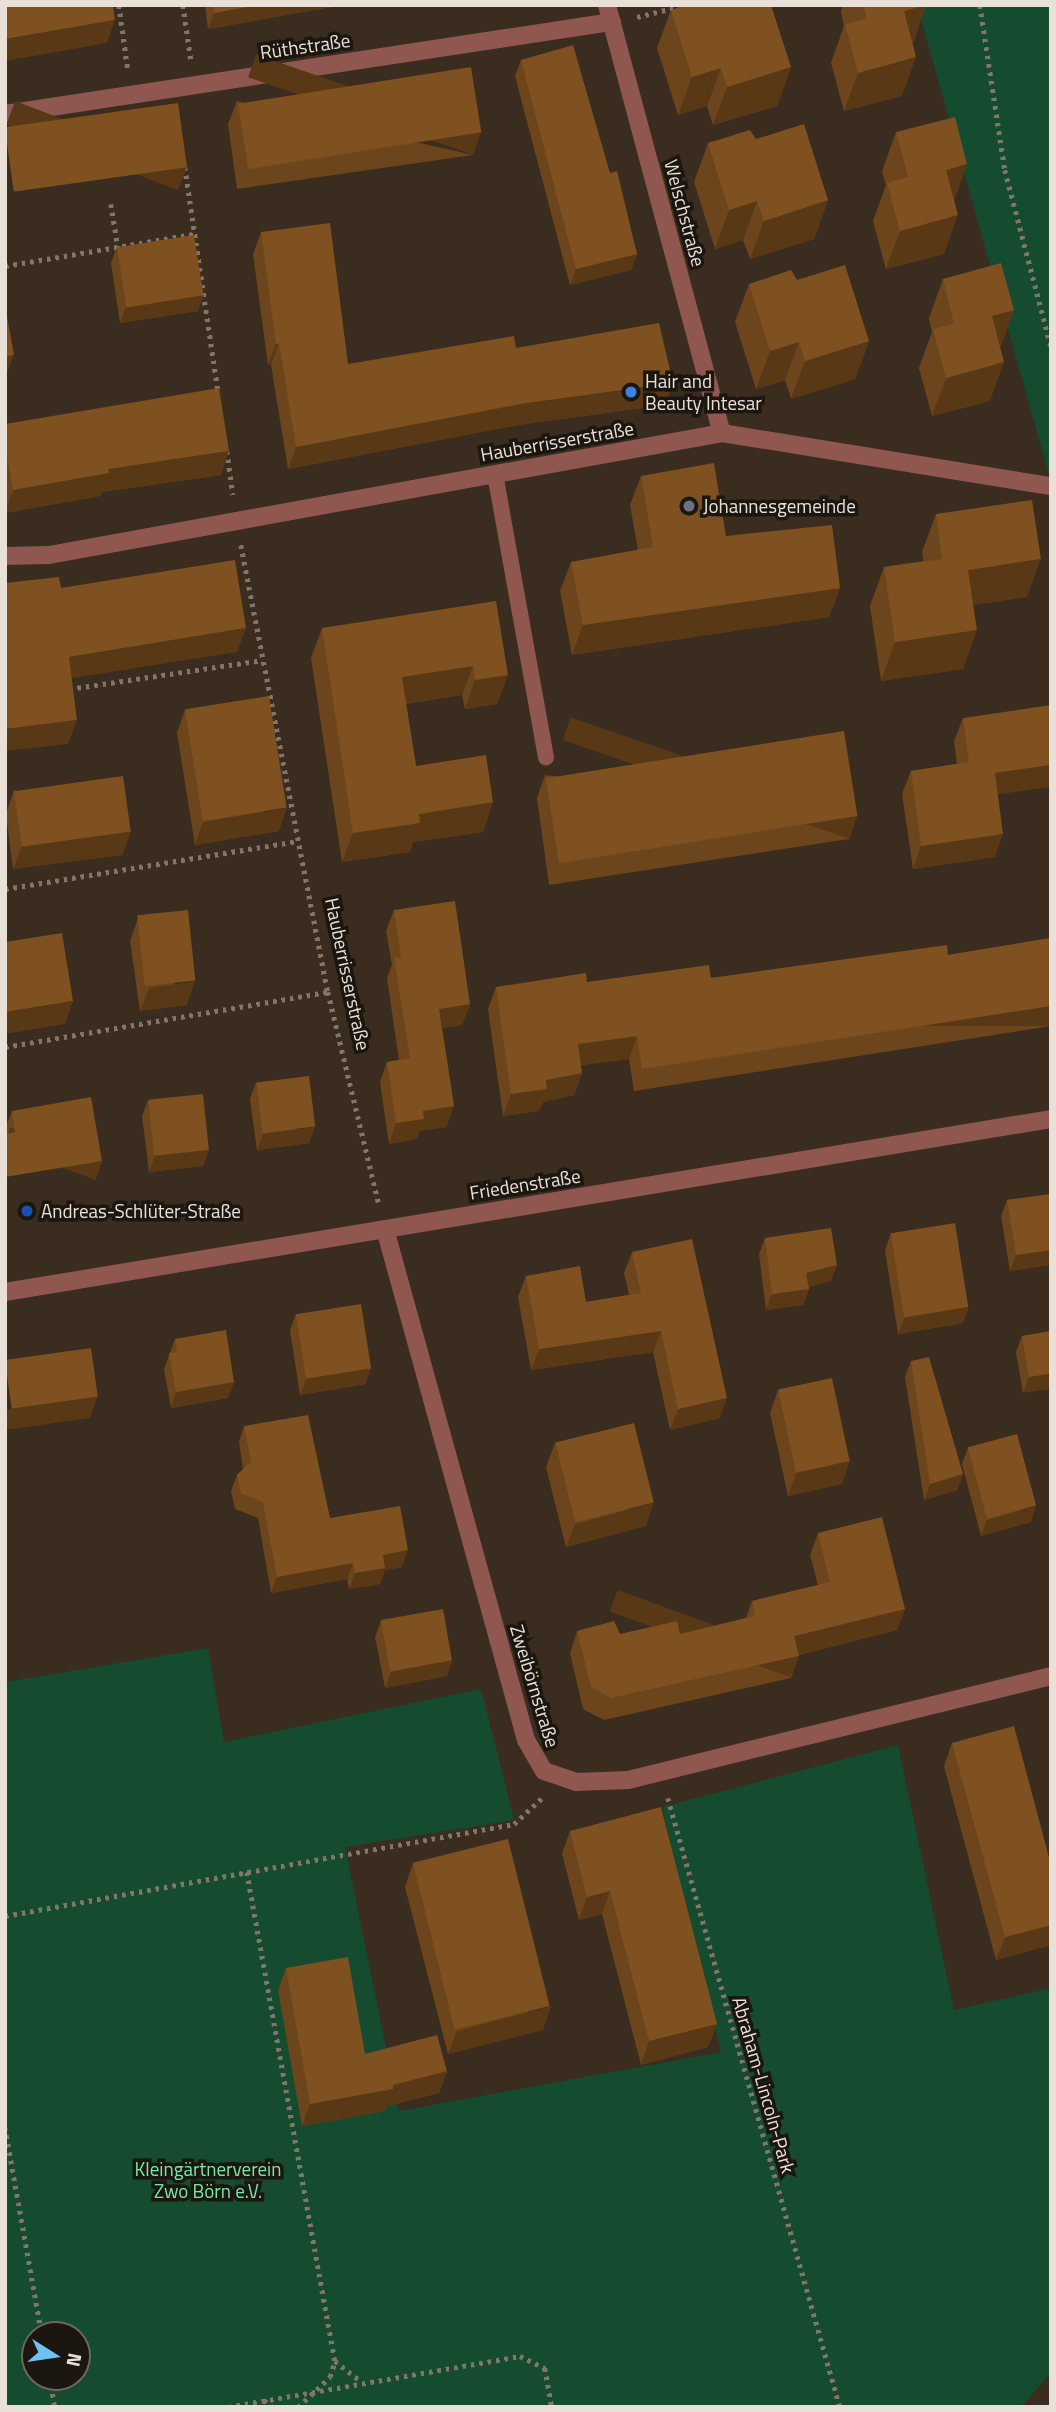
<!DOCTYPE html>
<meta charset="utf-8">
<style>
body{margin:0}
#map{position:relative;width:1056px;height:2412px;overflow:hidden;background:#3a2c1f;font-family:"Titillium Web",sans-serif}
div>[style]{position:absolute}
.green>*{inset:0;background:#154b2e}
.path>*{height:4.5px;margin-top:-2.25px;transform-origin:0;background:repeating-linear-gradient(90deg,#82766c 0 3.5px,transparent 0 8.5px)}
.service>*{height:16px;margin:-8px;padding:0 8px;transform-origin:8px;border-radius:8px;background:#905750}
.minor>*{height:18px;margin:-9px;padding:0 9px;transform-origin:9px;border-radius:9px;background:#905750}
.wall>*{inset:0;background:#6d451c}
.shaded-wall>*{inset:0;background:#593816;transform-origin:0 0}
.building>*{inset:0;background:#7f5020;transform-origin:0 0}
.dots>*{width:19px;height:19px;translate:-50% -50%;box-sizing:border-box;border:4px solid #1c1610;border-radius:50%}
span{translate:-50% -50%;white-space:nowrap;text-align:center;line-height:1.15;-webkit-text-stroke:7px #1c1610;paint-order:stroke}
.street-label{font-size:19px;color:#e9e0d8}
.poi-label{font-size:19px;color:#e9e0d8}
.left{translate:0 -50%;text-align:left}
.park-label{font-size:19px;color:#78eaa7}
.frame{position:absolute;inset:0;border:7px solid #e9e0d8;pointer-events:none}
.north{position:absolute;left:21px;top:2321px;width:70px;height:70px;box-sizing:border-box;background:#1c1610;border:2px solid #6e6760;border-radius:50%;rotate:102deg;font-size:19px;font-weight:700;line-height:28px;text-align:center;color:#e9e0d8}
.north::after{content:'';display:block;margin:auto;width:24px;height:32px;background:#6cc3f2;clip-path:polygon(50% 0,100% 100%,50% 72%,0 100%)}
</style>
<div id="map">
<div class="green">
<div style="clip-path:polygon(917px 5px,1051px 5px,1051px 474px,1049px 475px)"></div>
<div style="clip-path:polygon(evenodd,208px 1648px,224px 1742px,481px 1689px,514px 1820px,345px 1847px,399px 2111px,721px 2052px,662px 1807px,898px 1745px,954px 2010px,1051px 1988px,1051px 2373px,1021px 2407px,5px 2407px,5px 1682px,208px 1648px,35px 2335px,77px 2335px,77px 2377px,35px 2377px,35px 2335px)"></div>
</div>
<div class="path">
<div style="left:119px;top:5px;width:66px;rotate:82.1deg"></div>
<div style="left:183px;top:5px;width:56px;rotate:81.7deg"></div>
<div style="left:980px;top:5px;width:167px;rotate:81.4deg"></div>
<div style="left:1005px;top:170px;width:183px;rotate:75.4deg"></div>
<div style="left:637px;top:17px;width:49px;rotate:-14deg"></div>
<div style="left:185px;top:167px;width:226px;rotate:81.6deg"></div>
<div style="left:111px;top:204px;width:44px;rotate:80.8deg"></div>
<div style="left:5px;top:266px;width:193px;rotate:-9.6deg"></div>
<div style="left:227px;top:451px;width:44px;rotate:82.2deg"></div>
<div style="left:241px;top:545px;width:455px;rotate:79deg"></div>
<div style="left:328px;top:992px;width:218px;rotate:76.5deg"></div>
<div style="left:69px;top:689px;width:195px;rotate:-8.5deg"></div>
<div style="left:5px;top:889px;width:297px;rotate:-9.3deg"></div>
<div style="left:5px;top:1047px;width:328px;rotate:-9.7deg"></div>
<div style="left:668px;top:1798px;width:633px;rotate:74.23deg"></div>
<div style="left:247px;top:1872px;width:497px;rotate:79.8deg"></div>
<div style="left:5px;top:1916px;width:517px;rotate:-10.25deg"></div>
<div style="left:514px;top:1824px;width:38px;rotate:-43deg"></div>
<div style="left:5px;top:2127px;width:211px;rotate:79.9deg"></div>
<div style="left:50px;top:2377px;width:30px;rotate:81deg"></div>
<div style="left:264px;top:2400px;width:11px;rotate:41deg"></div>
<div style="left:228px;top:2407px;width:296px;rotate:-9.9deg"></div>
<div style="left:520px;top:2356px;width:28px;rotate:26deg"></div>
<div style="left:545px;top:2368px;width:40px;rotate:80deg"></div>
<div style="left:298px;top:2407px;width:44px;rotate:-43.2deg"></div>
<div style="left:330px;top:2377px;width:17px;rotate:-73deg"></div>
<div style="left:335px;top:2361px;width:31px;rotate:38deg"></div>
</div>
<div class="service">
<div style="left:495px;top:474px;width:288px;rotate:79.8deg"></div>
</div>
<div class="minor">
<div style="left:607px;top:5px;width:443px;rotate:75deg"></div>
<div style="left:5px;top:114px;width:614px;rotate:-8.62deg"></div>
<div style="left:5px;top:556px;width:44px;rotate:-1.3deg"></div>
<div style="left:49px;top:555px;width:684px;rotate:-10.27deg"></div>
<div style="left:722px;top:433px;width:333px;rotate:9.2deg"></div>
<div style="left:385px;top:1229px;width:530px;rotate:74.57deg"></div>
<div style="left:526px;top:1740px;width:36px;rotate:60deg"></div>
<div style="left:544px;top:1771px;width:34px;rotate:19deg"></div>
<div style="left:576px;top:1782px;width:52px;rotate:-2.2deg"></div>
<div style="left:628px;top:1780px;width:436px;rotate:-13.8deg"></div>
<div style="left:5px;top:1292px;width:1060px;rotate:-9.39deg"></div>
</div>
<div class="wall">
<div style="clip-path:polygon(205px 5px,343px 5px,208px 29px)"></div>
<div style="clip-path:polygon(843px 5px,926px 5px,913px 43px,902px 96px,844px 111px,831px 63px,844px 26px,841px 12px)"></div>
<div style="clip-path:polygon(671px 10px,791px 67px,777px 106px,713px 125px,707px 106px,678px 115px,657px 48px)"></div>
<div style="clip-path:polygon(521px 60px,610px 173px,637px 254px,631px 270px,570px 285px,515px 76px)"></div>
<div style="clip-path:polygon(237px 101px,473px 155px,237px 189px,228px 124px)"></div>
<div style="clip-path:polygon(896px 132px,967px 164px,954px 200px,944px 254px,886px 269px,873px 221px,886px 185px,882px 171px)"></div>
<div style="clip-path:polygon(756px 139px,828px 200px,814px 239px,750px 259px,743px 240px,715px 249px,694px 182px,708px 143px)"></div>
<div style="clip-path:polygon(261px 232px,348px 364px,516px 348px,665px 405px,518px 425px,288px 469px,271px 365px,268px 365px,253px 254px)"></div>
<div style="clip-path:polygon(117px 247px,198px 311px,120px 323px,111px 263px)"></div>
<div style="clip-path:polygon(943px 279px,1014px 310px,1000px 347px,990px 401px,932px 416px,919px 368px,932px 332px,929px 318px)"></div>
<div style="clip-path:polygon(797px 280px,869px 341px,855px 379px,791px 399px,785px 380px,756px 389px,735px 322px,749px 284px)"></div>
<div style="clip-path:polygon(5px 424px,221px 475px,102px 492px,100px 496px,5px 513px)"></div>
<div style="clip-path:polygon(641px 476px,726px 536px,840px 588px,829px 617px,572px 655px,560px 591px,571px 562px,638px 550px,630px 505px)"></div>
<div style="clip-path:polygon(936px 514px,1027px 597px,973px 605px,963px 669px,881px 681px,870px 606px,884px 567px,923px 561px,922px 552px)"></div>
<div style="clip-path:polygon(322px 628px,508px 675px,497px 704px,465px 709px,462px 695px,406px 704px,416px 766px,493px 802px,483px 832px,413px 842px,410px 852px,342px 862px,311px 658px)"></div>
<div style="clip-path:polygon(185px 710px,279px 831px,195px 845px,177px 733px)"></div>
<div style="clip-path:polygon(963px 718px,998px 795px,995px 857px,913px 869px,902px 794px,911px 771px,957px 764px,954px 741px)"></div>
<div style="clip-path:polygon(545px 775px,857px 816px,849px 839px,549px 885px,537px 798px)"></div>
<div style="clip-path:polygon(14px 790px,131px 831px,122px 855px,13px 869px,6px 814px)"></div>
<div style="clip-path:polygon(394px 910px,470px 1004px,462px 1025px,442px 1028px,454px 1106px,446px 1127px,420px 1131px,417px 1139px,389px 1144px,380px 1082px,387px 1062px,399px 1060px,387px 978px,392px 965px,386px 931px)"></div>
<div style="clip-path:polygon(138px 918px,187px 1005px,140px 1011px,130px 941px)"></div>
<div style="clip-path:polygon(1051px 938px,1051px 1026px,634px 1091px,629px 1059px,581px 1065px,582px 1073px,574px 1095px,543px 1102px,539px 1111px,503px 1116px,488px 1009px,496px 987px,711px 978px,948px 955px)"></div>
<div style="clip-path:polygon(256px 1082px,309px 1143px,257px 1150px,250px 1099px)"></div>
<div style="clip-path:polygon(148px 1100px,209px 1150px,203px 1166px,149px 1172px,142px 1116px)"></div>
<div style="clip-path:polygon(12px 1111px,102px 1161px,95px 1180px,6px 1134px,5px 1129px)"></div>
<div style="clip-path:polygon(1051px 1194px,1051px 1265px,1010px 1271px,1001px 1216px,1007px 1200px)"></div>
<div style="clip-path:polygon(891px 1233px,963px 1323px,898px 1334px,885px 1250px)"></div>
<div style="clip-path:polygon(765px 1238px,831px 1281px,809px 1287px,809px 1289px,803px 1305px,766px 1310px,759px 1254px)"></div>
<div style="clip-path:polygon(632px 1252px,720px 1418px,670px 1430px,653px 1352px,531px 1370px,518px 1297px,526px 1276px,586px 1302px,629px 1295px,624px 1273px)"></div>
<div style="clip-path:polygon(296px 1314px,371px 1368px,365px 1384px,300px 1395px,290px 1330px)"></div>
<div style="clip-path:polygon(1051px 1331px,1023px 1393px,1016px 1352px,1022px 1336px)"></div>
<div style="clip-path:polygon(175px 1339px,234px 1382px,228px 1398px,171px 1408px,164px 1369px)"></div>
<div style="clip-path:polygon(911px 1361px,963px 1474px,957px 1490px,924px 1500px,905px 1377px)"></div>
<div style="clip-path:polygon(778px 1390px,842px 1484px,788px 1496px,770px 1413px)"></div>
<div style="clip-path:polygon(244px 1426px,330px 1518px,402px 1567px,385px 1570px,380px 1584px,349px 1589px,347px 1579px,271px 1593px,258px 1518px,235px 1509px,231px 1491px,237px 1475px,243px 1469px,239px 1442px)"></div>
<div style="clip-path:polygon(555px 1443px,646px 1526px,566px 1547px,546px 1467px)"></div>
<div style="clip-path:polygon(968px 1448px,1031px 1522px,981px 1536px,962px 1464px)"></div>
<div style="clip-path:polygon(818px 1533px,905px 1609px,897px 1630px,799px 1655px,791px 1678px,604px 1720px,583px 1709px,570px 1653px,577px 1631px,620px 1634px,680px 1634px,746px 1618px,752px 1601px,818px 1585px,810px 1555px)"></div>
<div style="clip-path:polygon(381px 1621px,452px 1660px,447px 1676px,385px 1688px,375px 1637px)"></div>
<div style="clip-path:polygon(952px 1743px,1051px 1865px,1051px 1945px,996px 1960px,944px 1766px)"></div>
<div style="clip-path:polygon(570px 1831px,717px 2024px,708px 2047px,641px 2065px,602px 1914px,579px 1920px,562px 1854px)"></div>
<div style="clip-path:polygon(413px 1863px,543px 2030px,448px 2054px,405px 1887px)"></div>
<div style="clip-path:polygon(286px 1968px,365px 2054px,447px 2071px,439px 2093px,387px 2106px,385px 2111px,302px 2126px,278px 1990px)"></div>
</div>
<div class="shaded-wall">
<div style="clip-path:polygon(257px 5px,343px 5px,208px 29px,214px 13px)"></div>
<div style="clip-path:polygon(926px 5px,912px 44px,904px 11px)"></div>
<div style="clip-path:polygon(115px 20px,107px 43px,5px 61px,5px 39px)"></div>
<div style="clip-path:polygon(916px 57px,902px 96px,844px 111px,858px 73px)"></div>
<div style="clip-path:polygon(791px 67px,777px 106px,713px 125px,727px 87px)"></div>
<div style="clip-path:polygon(721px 68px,707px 106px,678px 115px,692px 77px)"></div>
<div style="left:481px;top:132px;width:24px;height:238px;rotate:109deg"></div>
<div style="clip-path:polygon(967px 164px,953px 202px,946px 170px)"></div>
<div style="left:187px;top:167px;width:25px;height:184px;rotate:111deg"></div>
<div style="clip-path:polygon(828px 200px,814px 239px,750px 259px,764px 221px)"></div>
<div style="clip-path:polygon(757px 201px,743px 240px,715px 249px,729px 210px)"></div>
<div style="clip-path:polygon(958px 215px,944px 254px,886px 269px,900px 231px)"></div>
<div style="clip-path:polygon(637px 254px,631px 270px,570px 285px,576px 269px)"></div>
<div style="clip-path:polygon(204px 295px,198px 311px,120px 323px,126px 307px)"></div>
<div style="clip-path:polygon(1014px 310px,1000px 349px,992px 316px)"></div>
<div style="clip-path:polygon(869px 341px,855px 379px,791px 399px,805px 361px)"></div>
<div style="clip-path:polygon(799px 342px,785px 380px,756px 389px,770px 351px)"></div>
<div style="clip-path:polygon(279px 343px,271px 365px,268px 365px,276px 344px)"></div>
<div style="clip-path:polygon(14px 355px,5px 378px,5px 357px)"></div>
<div style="clip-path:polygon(1004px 362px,990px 401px,932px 416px,946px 378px)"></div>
<div style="clip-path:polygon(673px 383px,665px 405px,518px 425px,288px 469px,296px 447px,526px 403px)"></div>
<div style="clip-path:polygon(229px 451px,221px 475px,102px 492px,100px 496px,5px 513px,13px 490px,108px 469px)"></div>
<div style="clip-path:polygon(1041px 559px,1027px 597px,954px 608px,968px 570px)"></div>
<div style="clip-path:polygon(840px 588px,829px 617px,572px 655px,583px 625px)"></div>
<div style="clip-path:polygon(246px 628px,237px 652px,60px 680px,69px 657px)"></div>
<div style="clip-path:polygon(977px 630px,963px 669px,881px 681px,895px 642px)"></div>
<div style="clip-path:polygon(473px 666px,462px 695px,392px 706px,402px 677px)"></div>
<div style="clip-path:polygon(508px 675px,497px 704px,465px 709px,475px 680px)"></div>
<div style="clip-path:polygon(77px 720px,68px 744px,5px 751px,5px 729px)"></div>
<div style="clip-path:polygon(1051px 765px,1051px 787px,986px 796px,995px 773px)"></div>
<div style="clip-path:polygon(493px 802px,483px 832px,413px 842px,410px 852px,342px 862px,353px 833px,419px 814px)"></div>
<div style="clip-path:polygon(287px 808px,279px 831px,195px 845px,203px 822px)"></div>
<div style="left:857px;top:816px;width:24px;height:303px;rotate:109deg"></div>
<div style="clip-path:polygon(131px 831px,122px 855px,13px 869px,22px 846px)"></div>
<div style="clip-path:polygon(1003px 834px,995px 857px,913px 869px,921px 846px)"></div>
<div style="clip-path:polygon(195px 981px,187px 1005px,140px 1011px,149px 988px)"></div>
<div style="clip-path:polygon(73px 1001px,65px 1024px,5px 1034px,5px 1012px)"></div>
<div style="clip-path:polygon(470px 1004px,462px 1025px,431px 1030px,439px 1009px)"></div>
<div style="left:1051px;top:1006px;width:20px;height:414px;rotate:90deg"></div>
<div style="clip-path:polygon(637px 1036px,629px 1059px,570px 1066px,578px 1044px)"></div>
<div style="clip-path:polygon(582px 1073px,574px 1095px,543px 1102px,539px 1111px,503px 1116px,511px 1094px,546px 1080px)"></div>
<div style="clip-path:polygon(454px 1106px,446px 1127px,420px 1131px,417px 1139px,389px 1144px,396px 1123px,423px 1111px)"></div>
<div style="clip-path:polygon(315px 1127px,309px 1143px,257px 1150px,263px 1134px)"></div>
<div style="clip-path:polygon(209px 1150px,203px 1166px,149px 1172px,155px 1156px)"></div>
<div style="left:102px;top:1161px;width:20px;height:98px;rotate:110deg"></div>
<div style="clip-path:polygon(1051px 1250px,1051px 1265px,1010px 1271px,1016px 1255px)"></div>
<div style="clip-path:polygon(837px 1265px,831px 1281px,800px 1289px,806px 1273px)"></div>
<div style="clip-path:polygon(809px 1289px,803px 1305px,766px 1310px,772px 1294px)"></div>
<div style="clip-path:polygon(969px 1307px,963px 1323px,898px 1334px,904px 1318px)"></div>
<div style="clip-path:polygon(661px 1331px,653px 1352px,531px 1370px,539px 1349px)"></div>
<div style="clip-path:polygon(371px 1368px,365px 1384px,300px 1395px,306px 1379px)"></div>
<div style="clip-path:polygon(1051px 1374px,1051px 1389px,1023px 1393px,1029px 1377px)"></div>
<div style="clip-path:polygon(234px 1382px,228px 1398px,171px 1408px,176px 1392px)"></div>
<div style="clip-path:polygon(98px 1396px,90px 1418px,5px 1430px,5px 1410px)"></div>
<div style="clip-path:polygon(727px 1398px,720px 1418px,670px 1430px,678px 1409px)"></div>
<div style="clip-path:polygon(850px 1461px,842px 1484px,788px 1496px,796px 1473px)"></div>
<div style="clip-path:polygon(963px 1474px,957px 1490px,924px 1500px,930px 1484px)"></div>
<div style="clip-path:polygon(654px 1503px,646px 1526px,566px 1547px,575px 1524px)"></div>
<div style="clip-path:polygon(1036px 1506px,1031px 1522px,981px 1536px,987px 1520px)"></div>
<div style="clip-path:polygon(408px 1550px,402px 1567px,385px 1570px,380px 1584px,349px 1589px,355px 1573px,383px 1555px)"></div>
<div style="clip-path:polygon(353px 1563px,347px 1579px,271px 1593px,277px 1577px)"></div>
<div style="clip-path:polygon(905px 1609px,897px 1630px,786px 1658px,794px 1636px)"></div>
<div style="left:799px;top:1656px;width:23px;height:193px;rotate:110deg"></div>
<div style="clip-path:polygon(452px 1660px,447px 1676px,385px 1688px,391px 1672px)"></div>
<div style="clip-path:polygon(610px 1891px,602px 1914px,579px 1920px,587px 1897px)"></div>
<div style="clip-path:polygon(1051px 1925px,1051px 1945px,996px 1960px,1005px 1937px)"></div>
<div style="clip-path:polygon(551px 2006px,543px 2030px,448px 2054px,457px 2031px)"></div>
<div style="clip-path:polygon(717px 2024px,708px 2047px,641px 2065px,649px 2041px)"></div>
<div style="clip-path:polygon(447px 2071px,439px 2093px,387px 2106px,385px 2111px,302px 2126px,310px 2104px,393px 2085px)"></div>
</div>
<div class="building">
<div style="clip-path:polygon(5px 5px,113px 5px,115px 20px,5px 39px)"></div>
<div style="clip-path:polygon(213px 5px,257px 5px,214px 13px)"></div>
<div style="clip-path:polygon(685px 5px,771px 5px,791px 67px,727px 87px,721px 68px,692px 77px,671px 10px)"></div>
<div style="clip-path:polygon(863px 5px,926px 5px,904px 11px,916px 57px,858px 73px,845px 24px,867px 19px)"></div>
<div style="clip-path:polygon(573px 45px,610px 173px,617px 171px,637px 254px,576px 269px,521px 60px)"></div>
<div style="left:471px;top:67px;width:66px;height:236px;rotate:81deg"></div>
<div style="left:178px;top:103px;width:65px;height:175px;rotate:82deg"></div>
<div style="clip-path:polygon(955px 117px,967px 164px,946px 170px,958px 215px,900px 231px,887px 183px,908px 177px,896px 132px)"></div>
<div style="clip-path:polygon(804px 124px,828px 200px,764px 221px,757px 201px,729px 210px,708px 143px,750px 130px,756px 139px)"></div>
<div style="clip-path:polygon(330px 223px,348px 364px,514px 336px,516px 348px,659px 323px,673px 383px,526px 403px,296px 447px,279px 343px,276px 344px,261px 232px)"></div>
<div style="left:194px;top:235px;width:61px;height:78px;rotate:81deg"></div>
<div style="clip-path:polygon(1001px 263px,1014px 310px,992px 316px,1004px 362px,946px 378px,933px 329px,954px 324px,943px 279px)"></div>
<div style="clip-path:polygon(845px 265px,869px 341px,805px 361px,799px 342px,770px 351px,749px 284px,791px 270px,797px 280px)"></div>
<div style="clip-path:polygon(5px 305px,14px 355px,5px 357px)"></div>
<div style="clip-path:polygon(219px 388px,229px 451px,108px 469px,109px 473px,13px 490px,5px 445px,5px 424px)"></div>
<div style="clip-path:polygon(714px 463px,726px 536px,832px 525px,840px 588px,583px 625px,571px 562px,653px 547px,641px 476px)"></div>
<div style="clip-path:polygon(1032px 500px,1041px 559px,968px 570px,977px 630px,895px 642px,884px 567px,942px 559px,936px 514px)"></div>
<div style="clip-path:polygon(235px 560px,246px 628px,69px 657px,77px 720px,5px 729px,5px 583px,59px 577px,61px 588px)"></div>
<div style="clip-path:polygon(496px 601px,508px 675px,475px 680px,473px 666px,402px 677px,416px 766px,486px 755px,493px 802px,419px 814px,420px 823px,353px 833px,322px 628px)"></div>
<div style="left:269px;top:696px;width:113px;height:85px;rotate:81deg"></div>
<div style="clip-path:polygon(1051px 705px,1051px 765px,995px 773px,1003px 834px,921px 846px,911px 771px,969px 762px,963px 718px)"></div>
<div style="left:844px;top:731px;width:86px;height:302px;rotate:81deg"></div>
<div style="left:123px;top:776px;width:56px;height:110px;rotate:82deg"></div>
<div style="clip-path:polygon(455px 901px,470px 1004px,439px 1009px,454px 1106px,423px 1111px,424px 1119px,396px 1123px,387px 1062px,410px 1058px,394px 958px,401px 957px,394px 910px)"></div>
<div style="left:188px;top:910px;width:71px;height:51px;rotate:84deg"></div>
<div style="clip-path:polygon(62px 933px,73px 1001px,5px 1012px,5px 942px)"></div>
<div style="clip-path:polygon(1051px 938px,1051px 1006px,642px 1069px,637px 1036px,578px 1044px,582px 1073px,546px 1080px,547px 1089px,511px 1094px,496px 987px,586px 973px,587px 982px,709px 965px,711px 978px,947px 945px,948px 955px)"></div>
<div style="left:309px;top:1076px;width:51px;height:53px;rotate:83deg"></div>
<div style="left:203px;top:1094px;width:56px;height:55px;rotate:84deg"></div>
<div style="clip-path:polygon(91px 1097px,102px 1161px,5px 1177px,5px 1134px,15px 1132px,12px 1111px)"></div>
<div style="clip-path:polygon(1051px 1194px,1051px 1250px,1016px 1255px,1007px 1200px)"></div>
<div style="left:955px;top:1223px;width:85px;height:65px;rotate:81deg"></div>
<div style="clip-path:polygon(831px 1228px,837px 1265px,806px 1273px,809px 1289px,772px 1294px,765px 1238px)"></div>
<div style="clip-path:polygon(692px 1239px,727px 1398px,678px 1409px,661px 1331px,539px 1349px,526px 1276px,580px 1266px,586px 1302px,641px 1293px,632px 1252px)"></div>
<div style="left:361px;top:1304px;width:65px;height:66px;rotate:81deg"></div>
<div style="clip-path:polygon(226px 1330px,234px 1382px,176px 1392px,169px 1353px,177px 1352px,175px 1339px)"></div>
<div style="clip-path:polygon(1051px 1331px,1051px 1374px,1029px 1377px,1022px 1336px)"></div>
<div style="left:91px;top:1348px;width:49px;height:87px;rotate:82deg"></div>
<div style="clip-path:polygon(929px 1357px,963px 1474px,930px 1484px,911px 1361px)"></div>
<div style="left:832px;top:1378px;width:85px;height:55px;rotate:78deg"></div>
<div style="clip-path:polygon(308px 1415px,330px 1518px,400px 1506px,408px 1550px,383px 1555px,385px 1568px,355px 1573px,353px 1563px,277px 1577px,263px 1502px,241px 1493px,237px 1475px,251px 1462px,244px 1426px)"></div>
<div style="left:634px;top:1423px;width:82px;height:81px;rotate:76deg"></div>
<div style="left:1017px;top:1434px;width:74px;height:51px;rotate:75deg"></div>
<div style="clip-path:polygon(882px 1517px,905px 1609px,794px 1636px,799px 1656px,611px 1698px,591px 1687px,577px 1631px,614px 1621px,620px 1634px,677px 1621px,680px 1634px,755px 1616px,752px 1601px,830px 1582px,818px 1533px)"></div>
<div style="left:443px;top:1609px;width:52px;height:63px;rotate:80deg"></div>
<div style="clip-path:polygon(1014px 1726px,1051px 1865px,1051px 1925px,1005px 1937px,952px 1743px)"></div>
<div style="clip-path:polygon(661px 1807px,717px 2024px,649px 2041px,610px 1891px,587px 1897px,570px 1831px)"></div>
<div style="left:508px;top:1839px;width:172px;height:98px;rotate:76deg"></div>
<div style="clip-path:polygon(348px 1957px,365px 2054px,437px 2035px,447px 2071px,393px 2085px,393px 2089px,310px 2104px,286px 1968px)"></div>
</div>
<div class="dots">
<div style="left:631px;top:392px;background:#3f7fe0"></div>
<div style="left:689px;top:506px;background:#6b7280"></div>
<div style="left:27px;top:1211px;background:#1a4fb4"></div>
</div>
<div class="street-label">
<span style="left:305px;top:46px;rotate:-8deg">Rüthstraße</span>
<span style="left:685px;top:213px;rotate:75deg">Welschstraße</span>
<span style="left:557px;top:441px;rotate:-10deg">Hauberrisserstraße</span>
<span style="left:348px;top:974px;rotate:78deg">Hauberrisserstraße</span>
<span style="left:525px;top:1184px;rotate:-9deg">Friedenstraße</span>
<span style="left:535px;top:1686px;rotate:73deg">Zweibörnstraße</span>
<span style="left:764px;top:2085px;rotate:74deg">Abraham-Lincoln-Park</span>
</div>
<div class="poi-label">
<span class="left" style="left:645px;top:392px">Hair and<br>Beauty Intesar</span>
<span class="left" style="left:703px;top:506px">Johannesgemeinde</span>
<span class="left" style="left:41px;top:1211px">Andreas-Schlüter-Straße</span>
</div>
<div class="park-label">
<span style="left:208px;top:2180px">Kleingärtnerverein<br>Zwo Börn e.V.</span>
</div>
<div class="frame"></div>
<div class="north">N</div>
</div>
